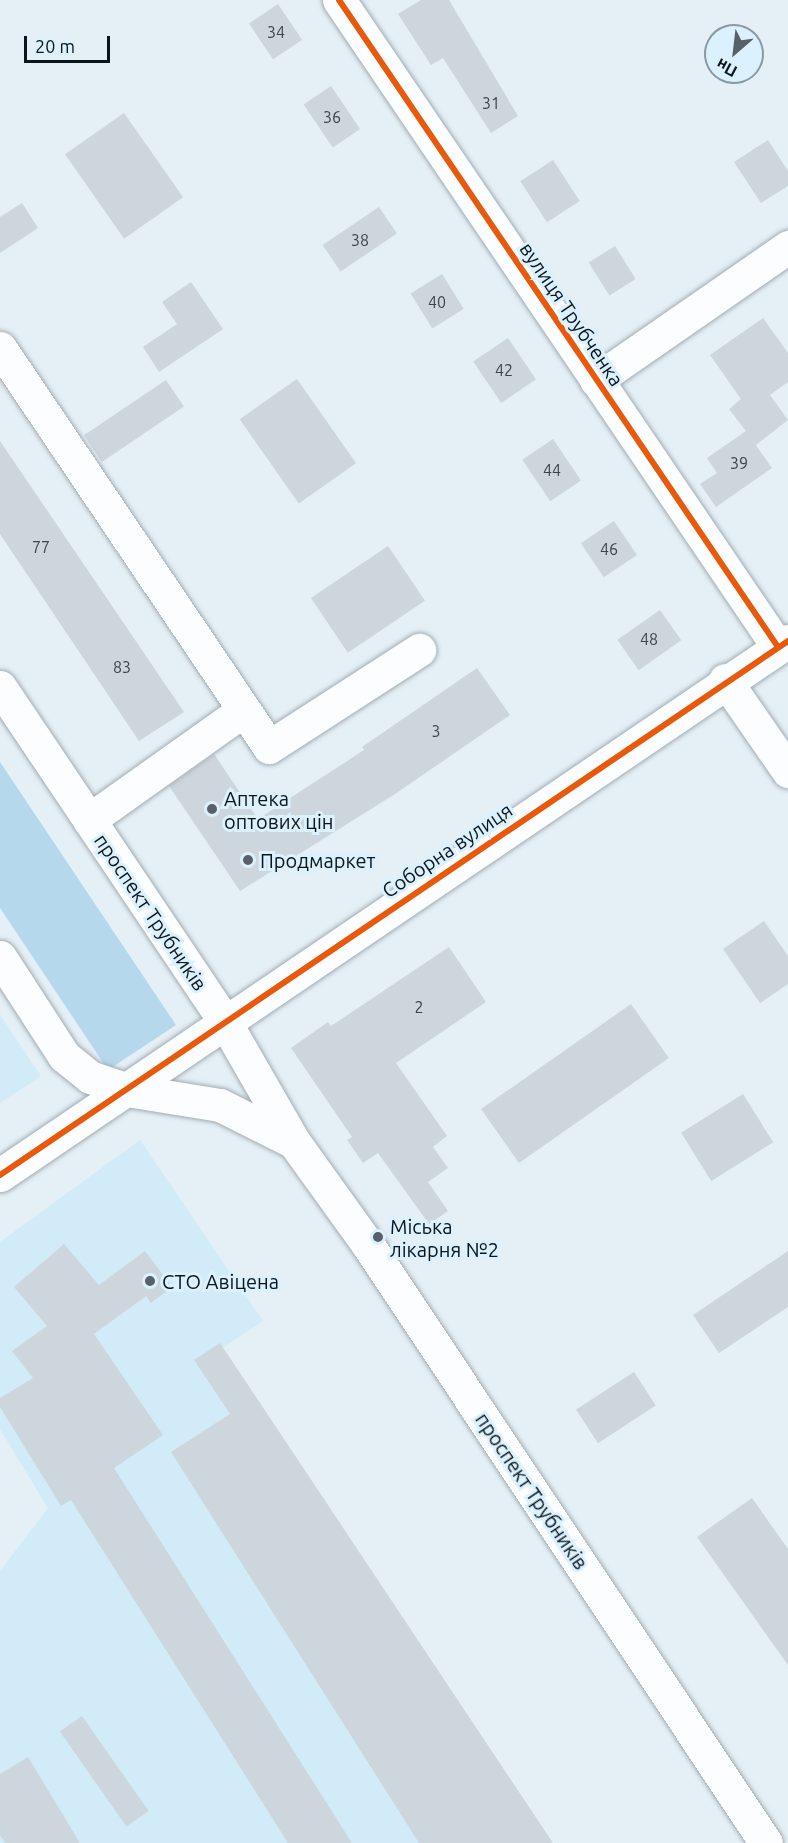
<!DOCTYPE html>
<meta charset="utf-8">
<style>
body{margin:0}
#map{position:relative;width:788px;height:1843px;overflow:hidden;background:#e4eff6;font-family:Ubuntu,sans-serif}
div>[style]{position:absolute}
.built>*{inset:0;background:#d2ebf8}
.green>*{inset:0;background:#b6d8ec}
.building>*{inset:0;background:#ccd6dc;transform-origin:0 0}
.roads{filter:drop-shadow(0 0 2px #a3acb2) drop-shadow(0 0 2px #a3acb2)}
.minor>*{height:33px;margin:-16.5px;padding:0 16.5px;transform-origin:16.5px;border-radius:16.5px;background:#fbfdfe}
.major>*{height:33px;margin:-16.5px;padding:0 16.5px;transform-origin:16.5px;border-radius:16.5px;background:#fbfdfe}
.cycleway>*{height:6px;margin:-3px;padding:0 3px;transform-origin:3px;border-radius:3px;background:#e8590c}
.dots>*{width:16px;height:16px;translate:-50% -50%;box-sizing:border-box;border:3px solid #dcf1fe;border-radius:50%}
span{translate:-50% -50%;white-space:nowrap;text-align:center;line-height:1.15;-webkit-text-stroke:6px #dcf1fe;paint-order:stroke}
.number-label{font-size:16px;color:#3c454a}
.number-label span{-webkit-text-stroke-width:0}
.street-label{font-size:20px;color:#0c151a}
.poi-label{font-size:20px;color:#0c151a}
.left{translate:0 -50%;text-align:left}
.north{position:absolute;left:704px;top:24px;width:60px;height:60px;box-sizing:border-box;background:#dcf1fe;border:2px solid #8999a3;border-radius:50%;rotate:208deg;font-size:16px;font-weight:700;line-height:24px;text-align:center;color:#0c151a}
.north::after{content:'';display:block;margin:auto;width:21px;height:27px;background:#586167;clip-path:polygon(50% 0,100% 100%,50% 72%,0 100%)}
.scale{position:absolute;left:24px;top:36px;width:86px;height:27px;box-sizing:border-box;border:3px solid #0c151a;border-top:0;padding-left:8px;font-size:18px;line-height:21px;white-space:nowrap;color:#0c151a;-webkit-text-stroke:4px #dcf1fe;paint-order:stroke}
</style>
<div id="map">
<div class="built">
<div style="clip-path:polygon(0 1015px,41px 1076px,0 1103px)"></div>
<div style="clip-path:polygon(140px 1140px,263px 1321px,221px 1349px,552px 1843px,0 1843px,0 1571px,48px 1508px,0 1429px,0 1242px)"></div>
</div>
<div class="green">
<div style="clip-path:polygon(0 762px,176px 1025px,108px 1070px,0 908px)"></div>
</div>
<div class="building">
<div style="clip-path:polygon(421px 0,449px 0,518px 116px,491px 133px,443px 58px,431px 65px,398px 14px)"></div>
<div style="left:278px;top:4px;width:43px;height:35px;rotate:56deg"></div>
<div style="left:331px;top:86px;width:52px;height:33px;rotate:56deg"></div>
<div style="left:124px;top:113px;width:103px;height:72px;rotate:55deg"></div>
<div style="clip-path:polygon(768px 140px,788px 171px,788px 186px,761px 203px,734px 162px)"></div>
<div style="left:553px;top:160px;width:49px;height:39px;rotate:57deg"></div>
<div style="clip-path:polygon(22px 203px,38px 228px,0 253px,0 217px)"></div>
<div style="left:379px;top:207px;width:32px;height:68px;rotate:56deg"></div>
<div style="left:615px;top:246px;width:39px;height:31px;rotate:58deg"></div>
<div style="left:442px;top:274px;width:41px;height:37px;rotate:58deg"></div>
<div style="clip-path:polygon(191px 282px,223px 329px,159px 372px,143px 347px,177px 324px,162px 302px)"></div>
<div style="clip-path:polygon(763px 318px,788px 353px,788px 382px,770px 395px,788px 420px,756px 445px,748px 434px,772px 468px,716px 507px,700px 484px,717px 473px,707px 458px,746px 431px,729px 409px,741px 399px,710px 355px)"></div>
<div style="left:508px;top:338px;width:50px;height:42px;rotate:56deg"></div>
<div style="left:297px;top:379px;width:103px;height:70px;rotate:55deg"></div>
<div style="left:166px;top:380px;width:32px;height:99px;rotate:56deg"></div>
<div style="left:553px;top:439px;width:50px;height:37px;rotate:56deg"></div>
<div style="clip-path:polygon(0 441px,184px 712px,139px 741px,0 534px)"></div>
<div style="left:614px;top:521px;width:41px;height:40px;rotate:56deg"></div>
<div style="left:388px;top:546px;width:66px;height:93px;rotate:56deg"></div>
<div style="left:660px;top:610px;width:37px;height:52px;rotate:55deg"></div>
<div style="clip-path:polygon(477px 668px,510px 715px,395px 794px,240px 891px,169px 786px,214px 754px,258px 819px,364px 750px,362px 747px)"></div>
<div style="clip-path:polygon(764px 921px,788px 956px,788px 984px,760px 1003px,723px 949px)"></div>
<div style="clip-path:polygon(449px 947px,486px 1002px,396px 1063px,447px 1136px,433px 1147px,448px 1168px,428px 1182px,448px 1211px,429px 1224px,378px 1153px,363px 1163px,347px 1140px,352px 1137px,291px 1048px,328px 1022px,331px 1026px)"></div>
<div style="left:631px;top:1004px;width:66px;height:183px;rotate:55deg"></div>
<div style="left:743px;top:1094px;width:57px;height:73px;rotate:58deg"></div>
<div style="clip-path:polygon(64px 1244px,99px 1285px,145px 1251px,172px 1287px,151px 1303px,146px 1296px,94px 1334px,163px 1435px,114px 1468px,352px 1843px,288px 1843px,71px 1500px,61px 1506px,0 1407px,0 1398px,33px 1378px,12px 1351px,47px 1326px,14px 1287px)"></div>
<div style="clip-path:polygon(788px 1251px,788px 1307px,719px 1353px,693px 1315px)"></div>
<div style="clip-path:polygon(220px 1343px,553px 1843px,419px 1843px,171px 1452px,230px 1414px,194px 1360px)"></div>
<div style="left:634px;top:1372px;width:40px;height:69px;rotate:57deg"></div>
<div style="clip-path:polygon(752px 1498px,788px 1549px,788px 1665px,697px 1537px)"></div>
<div style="left:82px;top:1716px;width:116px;height:27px;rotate:55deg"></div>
<div style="clip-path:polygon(28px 1757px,80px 1843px,5px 1843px,0 1835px,0 1774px)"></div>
</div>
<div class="roads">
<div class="minor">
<div style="left:339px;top:0;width:782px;rotate:55.84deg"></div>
<div style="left:0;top:348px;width:481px;rotate:56deg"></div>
<div style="left:269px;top:747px;width:179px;rotate:-32.9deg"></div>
<div style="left:596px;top:380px;width:234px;rotate:-34.7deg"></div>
<div style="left:725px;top:680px;width:111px;rotate:55.3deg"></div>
<div style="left:89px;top:820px;width:190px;rotate:-35.4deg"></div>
<div style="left:0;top:1175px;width:952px;rotate:-34.12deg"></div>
</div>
<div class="major">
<div style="left:0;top:687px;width:404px;rotate:56.1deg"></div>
<div style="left:225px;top:1022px;width:138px;rotate:60.1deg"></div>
<div style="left:294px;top:1142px;width:127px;rotate:54.3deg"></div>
<div style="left:368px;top:1245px;width:718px;rotate:56.35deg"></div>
<div style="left:0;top:957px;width:118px;rotate:57.1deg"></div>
<div style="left:64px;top:1056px;width:33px;rotate:39deg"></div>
<div style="left:90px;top:1077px;width:39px;rotate:19deg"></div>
<div style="left:127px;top:1090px;width:94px;rotate:9.2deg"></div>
<div style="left:220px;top:1105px;width:83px;rotate:26.6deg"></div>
</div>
</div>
<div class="cycleway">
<div style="left:339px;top:0;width:782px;rotate:55.84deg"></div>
<div style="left:0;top:1175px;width:952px;rotate:-34.12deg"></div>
</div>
<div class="dots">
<div style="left:212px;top:809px;background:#586167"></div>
<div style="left:248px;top:860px;background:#586167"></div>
<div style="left:378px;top:1237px;background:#586167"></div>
<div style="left:150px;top:1281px;background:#586167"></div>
</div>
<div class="number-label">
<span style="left:276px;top:32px">34</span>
<span style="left:491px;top:103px">31</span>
<span style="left:332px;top:117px">36</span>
<span style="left:360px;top:240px">38</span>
<span style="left:437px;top:302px">40</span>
<span style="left:504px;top:370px">42</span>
<span style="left:739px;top:463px">39</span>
<span style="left:552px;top:470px">44</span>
<span style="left:41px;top:547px">77</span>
<span style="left:609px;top:549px">46</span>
<span style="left:649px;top:639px">48</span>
<span style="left:122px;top:667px">83</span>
<span style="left:436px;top:731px">3</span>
<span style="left:419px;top:1007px">2</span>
</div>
<div class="street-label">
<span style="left:572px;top:314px;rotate:56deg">вулиця Трубченка</span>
<span style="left:447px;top:850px;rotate:-34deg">Соборна вулиця</span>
<span style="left:151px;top:912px;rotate:56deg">проспект Трубників</span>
<span style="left:532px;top:1491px;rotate:56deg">проспект Трубників</span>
</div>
<div class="poi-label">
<span class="left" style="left:224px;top:810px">Аптека<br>оптових цін</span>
<span class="left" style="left:260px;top:860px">Продмаркет</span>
<span class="left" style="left:390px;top:1238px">Міська<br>лікарня №2</span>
<span class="left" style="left:162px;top:1281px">СТО Авіцена</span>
</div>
<div class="north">Пн</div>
<div class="scale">20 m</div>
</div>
